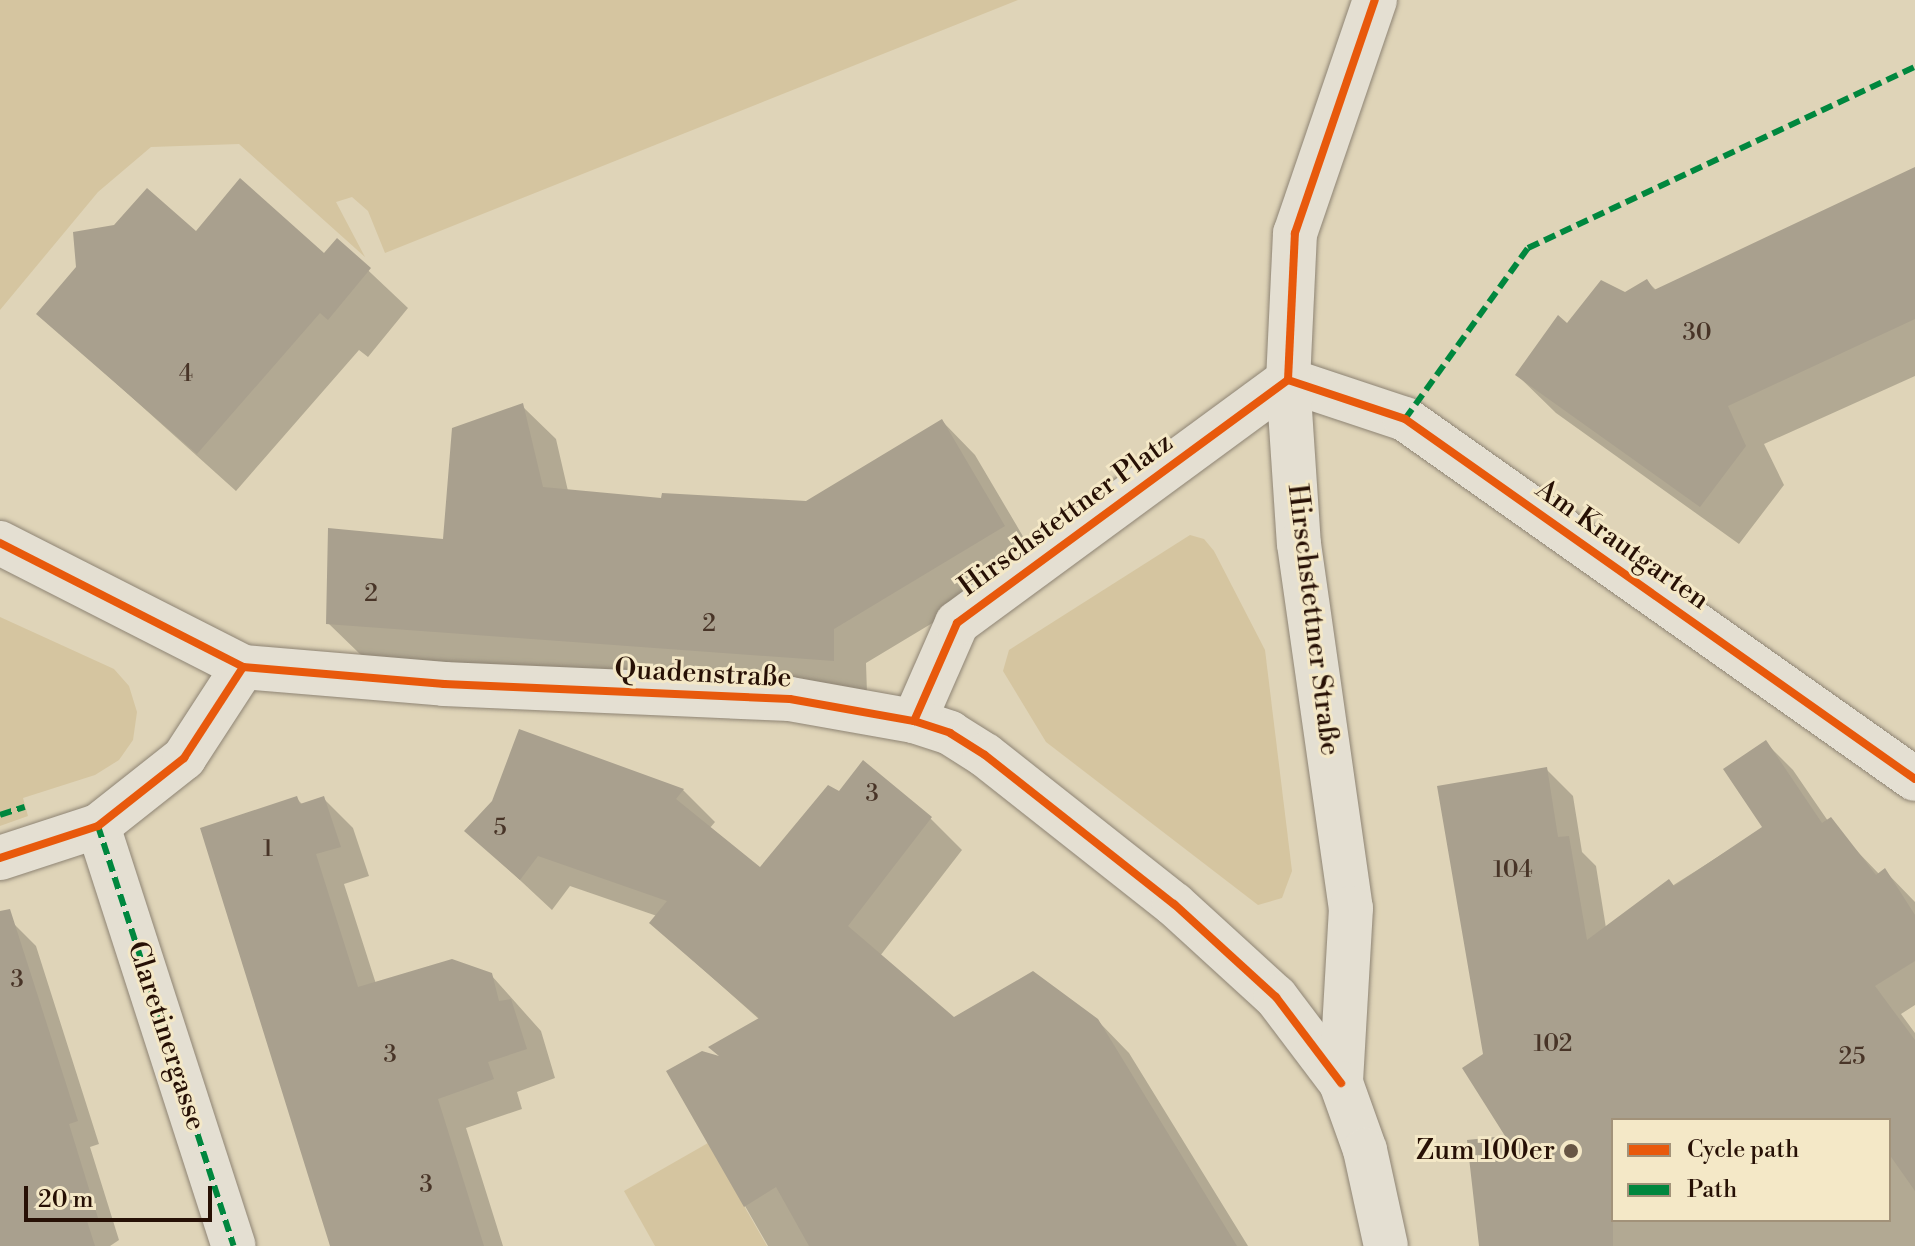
<!DOCTYPE html>
<meta charset="utf-8">
<style>
body{margin:0}
#map{position:relative;width:1915px;height:1246px;overflow:hidden;background:#dfd4b8;font-family:"Libre Bodoni",serif}
div>[style]{position:absolute}
.green>*{inset:0;background:#d5c5a0}
.shadow>*{inset:0;background:#0003}
.building>*{inset:0;background:#a9a08e}
.roads{filter:drop-shadow(0 0 2px #8e8474) drop-shadow(0 0 2px #8e8474)}
.minor>*{height:44px;margin:-22px;padding:0 22px;transform-origin:22px;border-radius:22px;background:#e4dfd2}
.tertiary>*{height:44px;margin:-22px;padding:0 22px;transform-origin:22px;border-radius:22px;background:#e4dfd2}
.secondary>*{height:44px;margin:-22px;padding:0 22px;transform-origin:22px;border-radius:22px;background:#e4dfd2}
.quiet>*{height:6px;margin-top:-3px;transform-origin:0;background:repeating-linear-gradient(90deg,#00873e 0 12px,transparent 0 18px)}
.cycleway>*{height:8px;margin:-4px;padding:0 4px;transform-origin:4px;border-radius:4px;background:#e8590c}
.dots>*{width:22px;height:22px;translate:-50% -50%;box-sizing:border-box;border:4px solid #f4e8c7;border-radius:50%}
span{translate:-50% -50%;white-space:nowrap;text-align:center;line-height:1.15;-webkit-text-stroke:6px #f4e8c7;paint-order:stroke}
.number-label{font-size:24px;color:#483427}
.number-label span{-webkit-text-stroke-width:0}
.street-label{font-size:28px;color:#271005}
.poi-label{font-size:28px;color:#271005}
.right{translate:-100% -50%;text-align:right}
.legend{position:absolute;left:1611px;top:1118px;width:280px;height:104px;box-sizing:border-box;background:#f4e8c7;border:2px solid #a29279;margin:0;padding:10px 14px;list-style:none;font-size:24px;color:#271005}
.legend li{display:flex;align-items:center;gap:16px;height:40px}
.legend b{width:40px;border:2px solid #a29279}
.scale{position:absolute;left:24px;top:1186px;width:188px;height:36px;box-sizing:border-box;border:4px solid #271005;border-top:0;padding-left:10px;font-size:24px;line-height:28px;white-space:nowrap;color:#271005;-webkit-text-stroke:6px #f4e8c7;paint-order:stroke}
</style>
<div id="map">
<div class="green">
<div style="clip-path:polygon(0 0,1018px 0,385px 253px,368px 211px,352px 197px,336px 202px,365px 257px,239px 144px,151px 147px,98px 192px,0 310px)"></div>
<div style="clip-path:polygon(1190px 535px,1204px 539px,1214px 551px,1265px 650px,1292px 871px,1282px 898px,1258px 905px,1046px 742px,1003px 671px,1009px 650px)"></div>
<div style="clip-path:polygon(0 617px,114px 669px,129px 686px,137px 712px,133px 740px,119px 760px,95px 775px,23px 798px,28px 816px,0 826px)"></div>
<div style="clip-path:polygon(708px 1143px,767px 1246px,655px 1246px,624px 1191px)"></div>
</div>
<div class="shadow">
<div style="clip-path:polygon(1915px 170px,1915px 376px,1764px 444px,1784px 485px,1739px 544px,1556px 413px,1517px 375px,1568px 326px,1647px 281px,1657px 291px)"></div>
<div style="clip-path:polygon(196px 234px,324px 255px,337px 241px,408px 308px,368px 357px,359px 350px,236px 491px,39px 314px)"></div>
<div style="clip-path:polygon(522px 406px,556px 439px,568px 491px,663px 500px,807px 503px,942px 421px,975px 455px,1037px 560px,866px 663px,867px 693px,362px 656px,328px 623px,445px 541px)"></div>
<div style="clip-path:polygon(520px 731px,683px 790px,715px 822px,709px 829px,760px 870px,839px 793px,930px 818px,962px 850px,880px 956px,954px 1020px,1097px 1020px,1129px 1053px,1248px 1246px,768px 1246px,668px 1072px,725px 1061px,760px 1020px,651px 923px,657px 916px,570px 886px,552px 910px,467px 831px,494px 802px)"></div>
<div style="clip-path:polygon(evenodd,1766px 743px,1793px 770px,1828px 821px,1880px 875px,1885px 871px,1915px 902px,1915px 1005px,1901px 1014px,1915px 1033px,1915px 1246px,1482px 1246px,1508px 1137px,1546px 769px,1573px 796px,1582px 852px,1596px 866px,1606px 928px,1765px 827px,1766px 743px,1613px 1120px,1889px 1120px,1889px 1220px,1613px 1220px,1613px 1120px)"></div>
<div style="clip-path:polygon(296px 798px,303px 805px,323px 798px,353px 828px,369px 876px,344px 884px,376px 984px,491px 975px,541px 1031px,555px 1078px,517px 1092px,522px 1109px,466px 1128px,503px 1246px,330px 1246px)"></div>
<div style="clip-path:polygon(13px 923px,36px 946px,99px 1144px,90px 1147px,119px 1240px,110px 1246px,0 1246px,0 927px)"></div>
</div>
<div class="building">
<div style="clip-path:polygon(1915px 167px,1915px 319px,1728px 406px,1746px 446px,1700px 507px,1515px 375px,1558px 315px,1567px 323px,1601px 280px,1625px 292px,1647px 279px,1654px 290px)"></div>
<div style="clip-path:polygon(240px 178px,324px 253px,337px 238px,371px 268px,328px 320px,320px 313px,197px 454px,36px 314px,76px 267px,73px 232px,114px 225px,147px 188px,196px 231px)"></div>
<div style="clip-path:polygon(523px 403px,543px 487px,661px 498px,662px 493px,806px 501px,942px 419px,1005px 526px,834px 629px,834px 661px,326px 624px,328px 528px,443px 539px,452px 428px)"></div>
<div style="clip-path:polygon(519px 729px,684px 789px,676px 799px,760px 867px,828px 785px,839px 791px,863px 760px,932px 817px,848px 926px,954px 1017px,1033px 971px,1098px 1019px,1237px 1246px,809px 1246px,776px 1187px,744px 1207px,666px 1071px,702px 1051px,719px 1056px,708px 1047px,759px 1018px,649px 923px,667px 901px,538px 856px,520px 880px,464px 831px,492px 801px)"></div>
<div style="clip-path:polygon(1766px 740px,1822px 823px,1831px 817px,1876px 875px,1885px 868px,1915px 915px,1915px 961px,1875px 986px,1915px 1040px,1915px 1191px,1889px 1154px,1889px 1120px,1613px 1120px,1613px 1246px,1479px 1246px,1467px 1140px,1505px 1136px,1462px 1068px,1483px 1054px,1437px 786px,1547px 767px,1558px 837px,1569px 836px,1587px 940px,1669px 879px,1674px 886px,1762px 827px,1723px 769px)"></div>
<div style="clip-path:polygon(297px 796px,300px 804px,324px 796px,341px 847px,316px 854px,358px 987px,452px 959px,492px 973px,499px 1001px,511px 999px,527px 1049px,488px 1062px,494px 1079px,438px 1099px,484px 1246px,330px 1246px,200px 828px)"></div>
<div style="clip-path:polygon(10px 909px,78px 1121px,69px 1124px,98px 1218px,87px 1221px,95px 1246px,0 1246px,0 911px)"></div>
</div>
<div class="roads">
<div class="minor">
<div style="left:914px;top:721px;width:107px;rotate:-66.3deg"></div>
<div style="left:957px;top:623px;width:411px;rotate:-36.3deg"></div>
<div style="left:1288px;top:380px;width:123px;rotate:18.4deg"></div>
<div style="left:1405px;top:419px;width:624px;rotate:35.22deg"></div>
<div style="left:98px;top:826px;width:441px;rotate:72.1deg"></div>
<div style="left:0;top:858px;width:103px;rotate:-18.1deg"></div>
<div style="left:98px;top:826px;width:110px;rotate:-38.3deg"></div>
<div style="left:184px;top:758px;width:108px;rotate:-57deg"></div>
</div>
<div class="tertiary">
<div style="left:0;top:543px;width:273px;rotate:27deg"></div>
<div style="left:243px;top:667px;width:202px;rotate:4.8deg"></div>
<div style="left:444px;top:684px;width:346px;rotate:2.5deg"></div>
<div style="left:790px;top:699px;width:126px;rotate:10.1deg"></div>
<div style="left:914px;top:721px;width:38px;rotate:18deg"></div>
<div style="left:950px;top:733px;width:41px;rotate:32.2deg"></div>
<div style="left:985px;top:755px;width:241px;rotate:38.3deg"></div>
<div style="left:1174px;top:904px;width:138px;rotate:42.4deg"></div>
<div style="left:1276px;top:997px;width:108px;rotate:52.9deg"></div>
</div>
<div class="secondary">
<div style="left:1375px;top:0;width:246px;rotate:108.9deg"></div>
<div style="left:1295px;top:233px;width:147px;rotate:92.7deg"></div>
<div style="left:1288px;top:380px;width:164px;rotate:86.2deg"></div>
<div style="left:1299px;top:544px;width:368px;rotate:81.9deg"></div>
<div style="left:1351px;top:908px;width:175px;rotate:93.3deg"></div>
<div style="left:1341px;top:1083px;width:71px;rotate:70.3deg"></div>
<div style="left:1365px;top:1150px;width:98px;rotate:77.7deg"></div>
</div>
</div>
<div class="quiet">
<div style="left:1405px;top:419px;width:211px;rotate:-54.3deg"></div>
<div style="left:1528px;top:248px;width:427px;rotate:-25.1deg"></div>
<div style="left:0;top:815px;width:26px;rotate:-18deg"></div>
<div style="left:98px;top:826px;width:441px;rotate:72.1deg"></div>
</div>
<div class="cycleway">
<div style="left:1288px;top:380px;width:123px;rotate:18.4deg"></div>
<div style="left:1405px;top:419px;width:624px;rotate:35.22deg"></div>
<div style="left:1288px;top:380px;width:147px;rotate:-87.3deg"></div>
<div style="left:1295px;top:233px;width:246px;rotate:-71.1deg"></div>
<div style="left:0;top:543px;width:273px;rotate:27deg"></div>
<div style="left:243px;top:667px;width:202px;rotate:4.8deg"></div>
<div style="left:444px;top:684px;width:346px;rotate:2.5deg"></div>
<div style="left:790px;top:699px;width:126px;rotate:10.1deg"></div>
<div style="left:914px;top:721px;width:38px;rotate:18deg"></div>
<div style="left:950px;top:733px;width:41px;rotate:32.2deg"></div>
<div style="left:985px;top:755px;width:241px;rotate:38.3deg"></div>
<div style="left:1174px;top:904px;width:138px;rotate:42.4deg"></div>
<div style="left:1276px;top:997px;width:108px;rotate:52.9deg"></div>
<div style="left:914px;top:721px;width:107px;rotate:-66.3deg"></div>
<div style="left:957px;top:623px;width:411px;rotate:-36.3deg"></div>
<div style="left:0;top:858px;width:103px;rotate:-18.1deg"></div>
<div style="left:98px;top:826px;width:110px;rotate:-38.3deg"></div>
<div style="left:184px;top:758px;width:108px;rotate:-57deg"></div>
</div>
<div class="dots">
<div style="left:1571px;top:1151px;background:#675544"></div>
</div>
<div class="number-label">
<span style="left:1697px;top:334px">30</span>
<span style="left:186px;top:375px">4</span>
<span style="left:371px;top:595px">2</span>
<span style="left:709px;top:625px">2</span>
<span style="left:872px;top:795px">3</span>
<span style="left:500px;top:829px">5</span>
<span style="left:268px;top:850px">1</span>
<span style="left:1513px;top:871px">104</span>
<span style="left:17px;top:981px">3</span>
<span style="left:1553px;top:1045px">102</span>
<span style="left:390px;top:1056px">3</span>
<span style="left:1852px;top:1058px">25</span>
<span style="left:426px;top:1186px">3</span>
</div>
<div class="street-label">
<span style="left:1066px;top:515px;rotate:-36deg">Hirschstettner Platz</span>
<span style="left:1622px;top:545px;rotate:35deg">Am Krautgarten</span>
<span style="left:1313px;top:620px;rotate:83deg">Hirschstettner Straße</span>
<span style="left:703px;top:674px;rotate:3deg">Quadenstraße</span>
<span style="left:166px;top:1036px;rotate:72deg">Claretinergasse</span>
</div>
<div class="poi-label">
<span class="right" style="left:1555px;top:1151px">Zum 100er</span>
</div>
<ul class="legend">
<li><b style="height:10px;background:#e8590c"></b>Cycle path</li>
<li><b style="height:10px;background:#00873e"></b>Path</li>
</ul>
<div class="scale">20 m</div>
</div>
